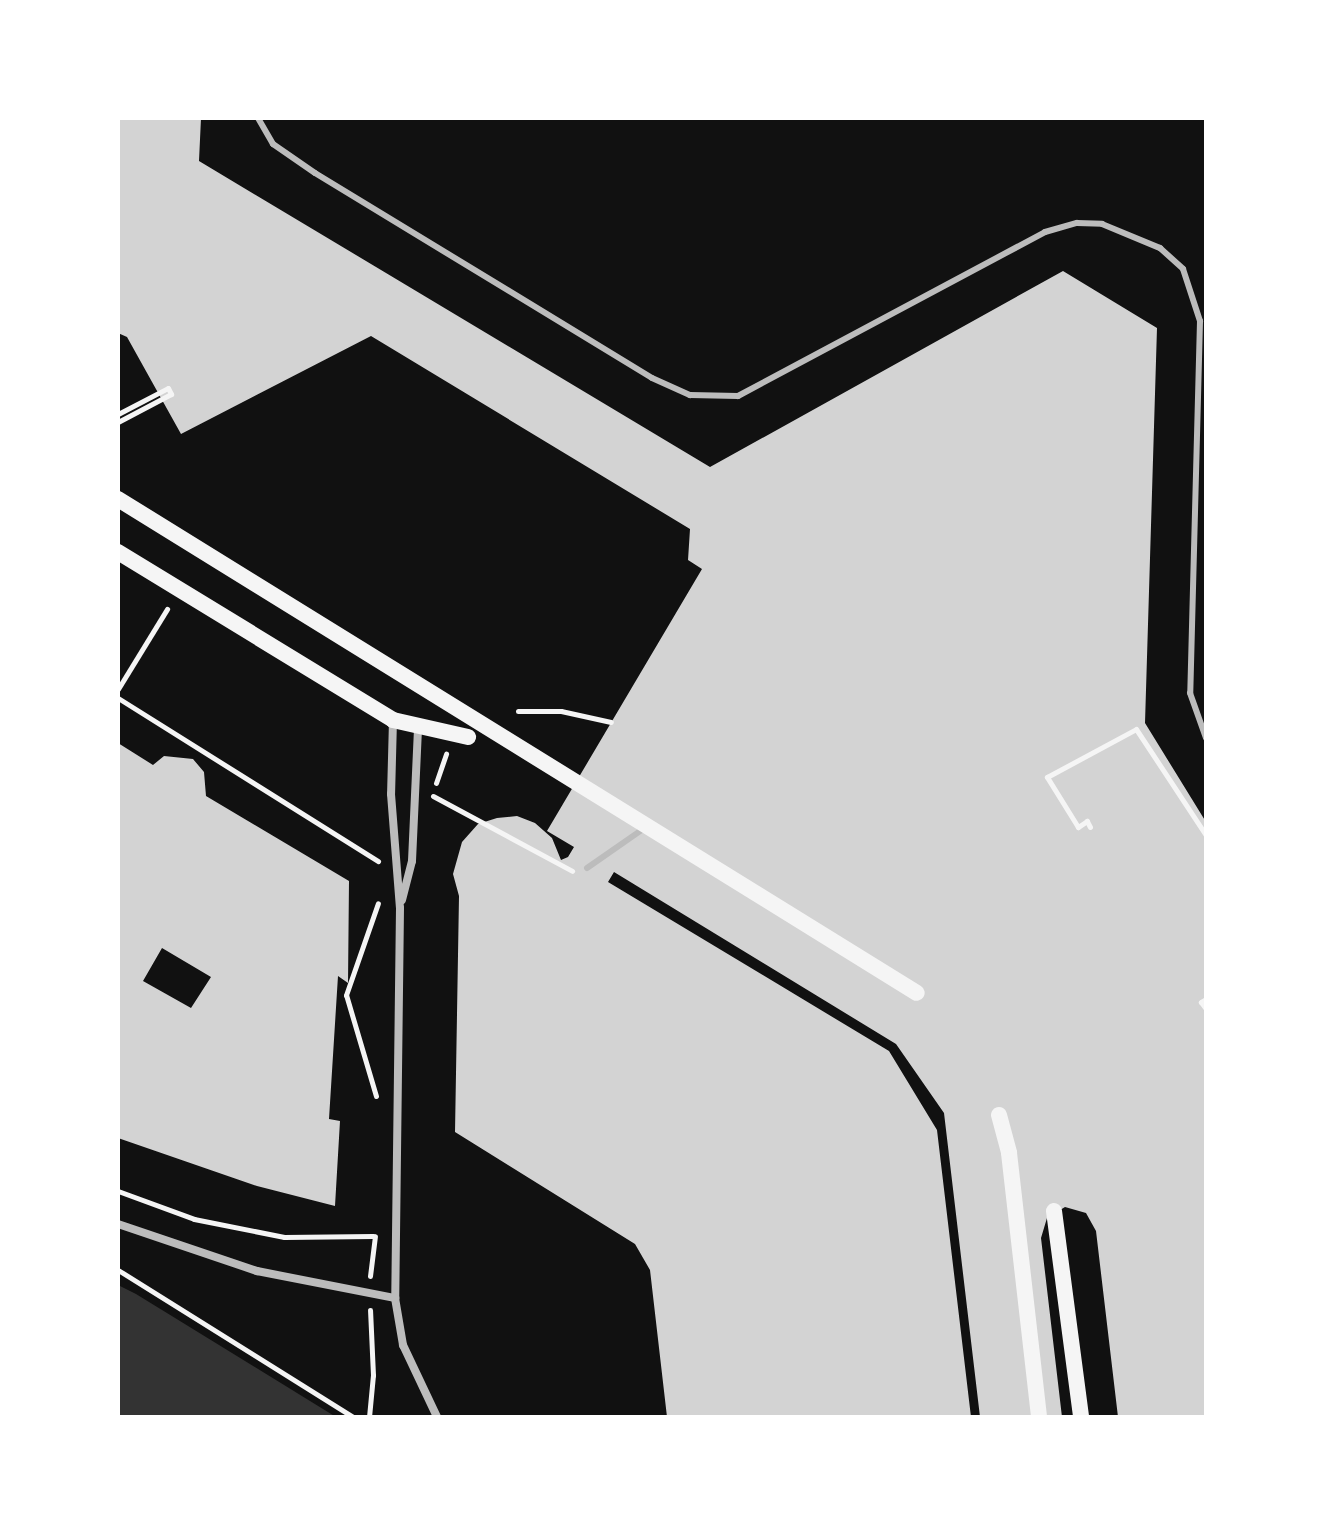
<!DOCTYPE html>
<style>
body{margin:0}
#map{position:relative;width:1324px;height:1535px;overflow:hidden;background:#111;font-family:Cabin,sans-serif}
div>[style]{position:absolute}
.water>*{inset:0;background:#333}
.building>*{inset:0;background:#d3d3d3}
.path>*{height:5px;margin:-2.5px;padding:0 2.5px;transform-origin:2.5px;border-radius:2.5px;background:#f5f5f5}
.service>*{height:6px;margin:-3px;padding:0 3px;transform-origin:3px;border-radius:3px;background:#bcbcbc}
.minor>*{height:8px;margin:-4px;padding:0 4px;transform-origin:4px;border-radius:4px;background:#bcbcbc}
.secondary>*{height:16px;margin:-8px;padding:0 8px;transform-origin:8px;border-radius:8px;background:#f5f5f5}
span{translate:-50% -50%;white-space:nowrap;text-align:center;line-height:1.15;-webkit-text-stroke:8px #fff;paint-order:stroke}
.frame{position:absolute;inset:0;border:120px solid #fff;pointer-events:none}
</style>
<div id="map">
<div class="water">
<div style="clip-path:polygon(118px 1285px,136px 1294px,336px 1417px,118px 1417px)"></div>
</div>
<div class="building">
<div style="clip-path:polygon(118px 118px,201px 118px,199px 161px,710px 467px,1063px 271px,1157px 328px,1145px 723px,1206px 822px,1206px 1417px,1118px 1417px,1096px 1231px,1086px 1213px,1065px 1207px,1047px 1218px,1041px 1238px,1062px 1417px,980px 1417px,944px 1113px,896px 1044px,614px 872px,608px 882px,889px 1051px,937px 1130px,971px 1417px,667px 1417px,650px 1270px,635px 1244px,455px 1132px,459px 896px,453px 874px,462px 842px,478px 824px,497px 818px,517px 816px,535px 823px,552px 838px,561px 860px,568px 857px,574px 847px,547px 831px,702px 569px,688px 560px,690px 529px,371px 336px,181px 434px,127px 337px,118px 333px)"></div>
<div style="clip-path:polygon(evenodd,118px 743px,153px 765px,164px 756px,193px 759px,204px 772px,206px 796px,349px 881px,348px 983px,338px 976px,329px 1119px,340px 1121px,335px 1206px,257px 1186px,118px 1138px,118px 743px,162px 948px,211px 977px,191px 1008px,143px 981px,162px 948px)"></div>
</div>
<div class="path">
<div style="left:118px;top:414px;width:56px;rotate:-27.5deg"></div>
<div style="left:168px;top:388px;width:7px;rotate:63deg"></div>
<div style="left:171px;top:394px;width:60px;rotate:152.2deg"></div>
<div style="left:118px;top:689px;width:94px;rotate:-58.5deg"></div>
<div style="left:118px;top:698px;width:307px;rotate:32.1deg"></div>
<div style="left:518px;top:711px;width:43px"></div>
<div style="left:561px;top:711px;width:51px;rotate:12.4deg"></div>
<div style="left:436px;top:783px;width:31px;rotate:-71deg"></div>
<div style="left:433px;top:796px;width:158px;rotate:28.3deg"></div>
<div style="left:1090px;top:827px;width:7px;rotate:-117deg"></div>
<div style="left:1087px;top:821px;width:11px;rotate:146deg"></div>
<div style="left:1078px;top:827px;width:59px;rotate:-121.8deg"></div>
<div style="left:1047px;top:777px;width:101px;rotate:-28.3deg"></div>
<div style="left:1136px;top:729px;width:127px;rotate:56.6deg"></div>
<div style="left:1206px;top:999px;width:6px;rotate:149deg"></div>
<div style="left:1201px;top:1002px;width:9px;rotate:54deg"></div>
<div style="left:376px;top:1096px;width:105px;rotate:-106.5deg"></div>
<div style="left:346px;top:995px;width:97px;rotate:-70.8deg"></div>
<div style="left:118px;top:1191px;width:81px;rotate:20.2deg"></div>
<div style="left:194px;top:1219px;width:92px;rotate:11.3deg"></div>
<div style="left:284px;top:1237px;width:89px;rotate:-0.6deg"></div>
<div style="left:118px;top:1270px;width:277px;rotate:32deg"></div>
<div style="left:370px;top:1276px;width:40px;rotate:-82.9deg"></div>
<div style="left:369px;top:1417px;width:42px;rotate:-84.6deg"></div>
<div style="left:373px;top:1375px;width:65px;rotate:-92.6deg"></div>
</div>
<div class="service">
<div style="left:258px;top:118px;width:30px;rotate:60deg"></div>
<div style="left:273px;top:144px;width:51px;rotate:34.6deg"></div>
<div style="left:315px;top:173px;width:394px;rotate:31.3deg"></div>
<div style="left:652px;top:378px;width:42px;rotate:24.1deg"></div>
<div style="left:690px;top:395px;width:48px;rotate:1.2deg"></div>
<div style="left:738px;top:396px;width:348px;rotate:-28.1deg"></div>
<div style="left:1045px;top:232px;width:33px;rotate:-16deg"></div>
<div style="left:1077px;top:223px;width:25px;rotate:2deg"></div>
<div style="left:1102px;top:224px;width:63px;rotate:22.5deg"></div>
<div style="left:1160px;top:248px;width:31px;rotate:42deg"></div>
<div style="left:1183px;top:269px;width:55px;rotate:71.9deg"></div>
<div style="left:1200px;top:321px;width:372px;rotate:91.5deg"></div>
<div style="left:1190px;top:693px;width:48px;rotate:70.4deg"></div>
<div style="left:587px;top:868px;width:72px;rotate:-34.8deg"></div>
</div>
<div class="minor">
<div style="left:393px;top:720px;width:74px;rotate:91.5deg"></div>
<div style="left:391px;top:794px;width:114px;rotate:85.5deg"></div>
<div style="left:400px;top:908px;width:390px;rotate:90.7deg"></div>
<div style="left:395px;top:1298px;width:48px;rotate:80.3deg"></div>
<div style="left:403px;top:1345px;width:80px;rotate:64.7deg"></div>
<div style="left:402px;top:900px;width:40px;rotate:-75.6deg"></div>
<div style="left:412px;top:861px;width:132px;rotate:-87.4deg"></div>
<div style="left:118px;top:1224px;width:147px;rotate:18.7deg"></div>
<div style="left:257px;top:1271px;width:141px;rotate:11.1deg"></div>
</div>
<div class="secondary">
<div style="left:118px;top:499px;width:939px;rotate:31.73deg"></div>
<div style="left:118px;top:552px;width:322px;rotate:31.4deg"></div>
<div style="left:393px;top:720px;width:77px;rotate:12.8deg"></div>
<div style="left:999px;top:1115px;width:39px;rotate:75deg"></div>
<div style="left:1009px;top:1153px;width:266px;rotate:83.5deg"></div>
<div style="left:1054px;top:1211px;width:208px;rotate:82.5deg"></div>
</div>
<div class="frame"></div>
</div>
